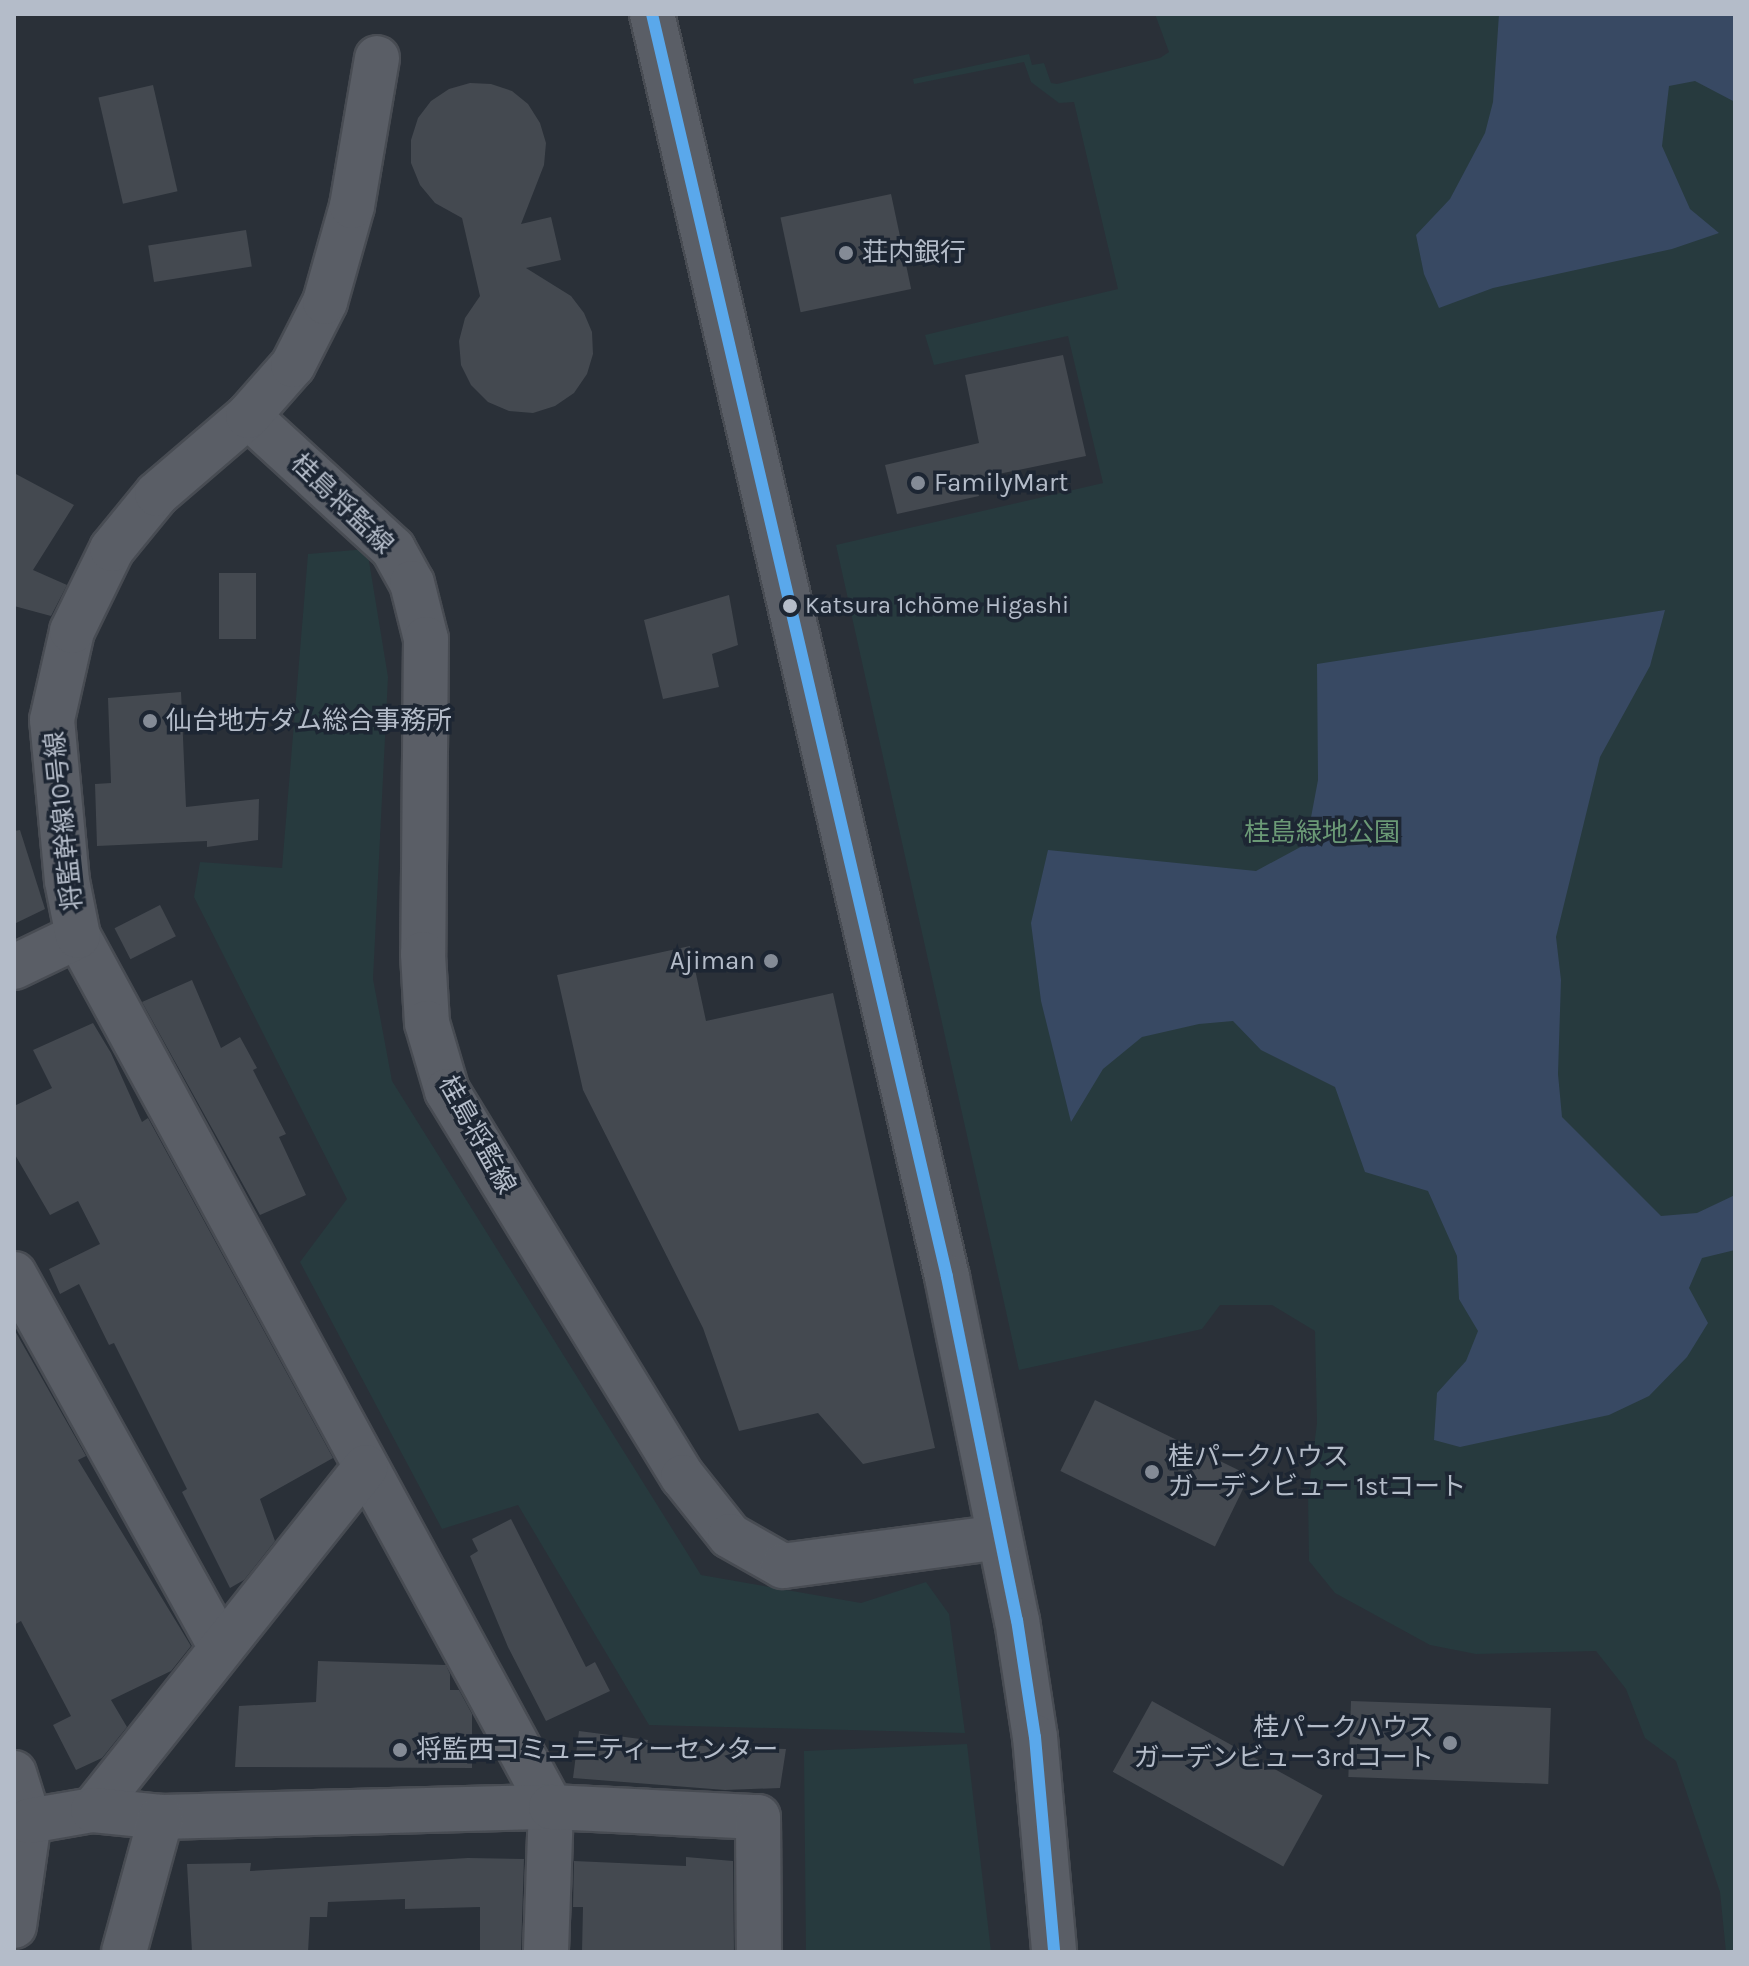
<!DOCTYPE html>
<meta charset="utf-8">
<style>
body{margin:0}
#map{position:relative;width:1749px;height:1966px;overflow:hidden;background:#2a3038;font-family:Karla,"Noto Sans JP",sans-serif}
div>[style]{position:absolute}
.green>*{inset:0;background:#273a3e}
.water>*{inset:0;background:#384963}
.building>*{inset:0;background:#444950;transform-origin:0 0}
.roads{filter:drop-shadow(2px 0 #484c53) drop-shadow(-2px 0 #484c53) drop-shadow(0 2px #484c53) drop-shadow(0 -2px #484c53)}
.minor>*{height:44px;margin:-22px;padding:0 22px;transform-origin:22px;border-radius:22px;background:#5a5e66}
.bus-1>*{height:12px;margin:-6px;padding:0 6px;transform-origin:6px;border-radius:6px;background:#5aa8eb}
.dots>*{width:22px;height:22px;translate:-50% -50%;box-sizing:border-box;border:4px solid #1d2633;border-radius:50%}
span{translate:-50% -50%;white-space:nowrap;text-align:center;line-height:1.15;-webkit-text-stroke:7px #1d2633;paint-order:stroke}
.bus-label{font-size:24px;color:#b4bcc9}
.left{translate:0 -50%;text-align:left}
.poi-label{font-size:26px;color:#b4bcc9}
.right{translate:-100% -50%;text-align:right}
.street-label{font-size:26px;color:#b4bcc9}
.park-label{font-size:26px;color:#6b9a76}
.frame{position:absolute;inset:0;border:16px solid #b4bcc9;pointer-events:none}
</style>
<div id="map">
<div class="green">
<div style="clip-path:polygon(1155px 14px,1735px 14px,1735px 1952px,1726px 1952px,1720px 1892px,1676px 1761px,1645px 1738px,1626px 1689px,1596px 1651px,1476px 1654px,1430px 1645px,1335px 1593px,1309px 1561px,1308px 1494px,1317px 1423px,1315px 1331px,1272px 1305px,1220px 1305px,1202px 1329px,1019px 1370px,836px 545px,1103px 483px,1068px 336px,934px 365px,925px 335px,1118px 289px,1074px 102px,1059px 103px,1031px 82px,1024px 62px,914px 84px,913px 79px,1029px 54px,1032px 65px,1044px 63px,1051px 83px,1057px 84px,1160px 58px,1169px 52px)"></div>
<div style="clip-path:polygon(367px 549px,388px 677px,373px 979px,392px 1081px,701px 1575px,861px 1603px,926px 1582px,949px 1614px,965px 1733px,649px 1725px,518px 1505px,442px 1529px,300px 1262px,347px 1199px,194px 897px,200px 862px,282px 868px,308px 554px)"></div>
<div style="clip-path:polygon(967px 1744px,991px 1952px,806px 1952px,804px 1751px)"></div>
</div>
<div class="water">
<div style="clip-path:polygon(1499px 14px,1735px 14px,1735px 102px,1695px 81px,1669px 86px,1662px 146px,1690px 209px,1719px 233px,1672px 249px,1493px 288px,1439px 308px,1424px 274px,1416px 235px,1450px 199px,1485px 133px,1493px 102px)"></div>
<div style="clip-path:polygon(1665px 610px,1650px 666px,1600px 757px,1556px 937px,1561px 980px,1558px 1074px,1562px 1117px,1661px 1216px,1697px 1213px,1735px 1195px,1735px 1250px,1702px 1258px,1689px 1288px,1708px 1323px,1687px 1357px,1649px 1396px,1609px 1415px,1460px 1447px,1434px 1440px,1437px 1393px,1466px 1361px,1478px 1331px,1459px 1299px,1457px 1256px,1428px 1191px,1365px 1172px,1335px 1087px,1261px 1050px,1233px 1021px,1199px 1024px,1142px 1037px,1103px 1069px,1071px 1122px,1041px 1001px,1031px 923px,1048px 850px,1256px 871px,1306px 844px,1318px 780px,1317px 664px)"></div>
</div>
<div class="building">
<div style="clip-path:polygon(470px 83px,491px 84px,512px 91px,528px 104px,540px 123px,546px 143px,544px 165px,521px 224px,551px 217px,561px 260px,526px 268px,571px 296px,584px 313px,592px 332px,593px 354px,587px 374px,574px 393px,555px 406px,533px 413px,509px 411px,488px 402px,471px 385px,461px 365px,459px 341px,465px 318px,480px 296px,462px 218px,435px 203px,420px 185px,411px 163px,411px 140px,418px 118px,431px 101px,449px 89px)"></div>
<div style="left:153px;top:85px;width:109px;height:56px;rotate:77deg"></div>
<div style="left:891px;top:194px;width:97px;height:113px;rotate:78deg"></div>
<div style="left:246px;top:230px;width:37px;height:99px;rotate:81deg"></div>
<div style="clip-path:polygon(1063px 355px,1086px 456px,974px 479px,979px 496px,897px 514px,885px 465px,979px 443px,965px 375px)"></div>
<div style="clip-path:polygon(14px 473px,74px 505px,33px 570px,67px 585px,51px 616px,14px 606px)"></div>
<div style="left:219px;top:573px;width:37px;height:66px"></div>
<div style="clip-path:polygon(729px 595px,738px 645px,712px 654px,719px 687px,663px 699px,644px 620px)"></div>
<div style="clip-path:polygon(181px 692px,186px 807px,259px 799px,258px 840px,207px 847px,207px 841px,97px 846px,95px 784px,111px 783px,108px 698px)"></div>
<div style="clip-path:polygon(20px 830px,45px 909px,14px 924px,14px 831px)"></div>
<div style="left:160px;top:905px;width:35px;height:51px;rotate:63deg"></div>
<div style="clip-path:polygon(690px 946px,706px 1021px,833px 993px,935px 1448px,863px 1464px,818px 1413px,739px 1431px,703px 1328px,583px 1090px,557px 975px)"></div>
<div style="clip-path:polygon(192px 980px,221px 1048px,240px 1037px,257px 1068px,253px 1070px,286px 1134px,279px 1137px,306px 1195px,260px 1215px,142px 1002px)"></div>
<div style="clip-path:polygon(93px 1023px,111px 1053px,142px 1122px,148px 1118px,333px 1458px,260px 1499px,275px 1541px,244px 1580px,230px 1588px,182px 1492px,187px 1489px,114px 1343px,109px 1345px,79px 1284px,60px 1294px,49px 1269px,100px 1244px,78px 1201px,50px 1215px,14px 1153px,14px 1106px,52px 1088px,33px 1050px)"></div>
<div style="clip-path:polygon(14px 1329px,86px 1456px,78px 1460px,191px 1646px,171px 1671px,111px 1700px,127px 1727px,102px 1758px,76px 1770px,53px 1725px,71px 1716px,21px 1621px,14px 1625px)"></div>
<div style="left:1095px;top:1400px;width:172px;height:79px;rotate:26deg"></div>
<div style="clip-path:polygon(511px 1519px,586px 1667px,595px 1662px,610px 1691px,546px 1721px,508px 1647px,470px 1556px,478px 1551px,472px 1539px)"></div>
<div style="clip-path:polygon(318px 1661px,446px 1665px,450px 1674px,450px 1690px,459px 1690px,472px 1714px,472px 1768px,235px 1767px,239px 1706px,316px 1702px)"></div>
<div style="left:1152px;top:1701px;width:195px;height:81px;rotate:29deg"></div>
<div style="left:1351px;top:1701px;width:200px;height:76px;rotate:2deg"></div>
<div style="clip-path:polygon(579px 1731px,648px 1740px,647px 1744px,786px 1749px,780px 1788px,725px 1790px,573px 1778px)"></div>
<div style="clip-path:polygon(686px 1857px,733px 1861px,734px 1952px,582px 1952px,583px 1907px,573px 1907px,574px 1861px,686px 1866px)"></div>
<div style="clip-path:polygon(468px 1858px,524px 1859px,521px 1952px,480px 1952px,480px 1907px,405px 1909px,405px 1899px,328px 1902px,327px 1917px,310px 1917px,308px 1952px,192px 1952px,187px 1864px,251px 1863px,250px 1871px)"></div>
</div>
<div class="roads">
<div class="minor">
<div style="left:652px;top:14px;width:1297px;rotate:76.85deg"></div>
<div style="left:947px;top:1277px;width:350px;rotate:78.5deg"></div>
<div style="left:1017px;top:1620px;width:118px;rotate:81.3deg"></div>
<div style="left:1035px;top:1737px;width:216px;rotate:84.9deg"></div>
<div style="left:248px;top:416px;width:197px;rotate:42.5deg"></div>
<div style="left:393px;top:549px;width:39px;rotate:61deg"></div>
<div style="left:412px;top:583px;width:58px;rotate:76deg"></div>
<div style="left:426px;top:639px;width:315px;rotate:90.5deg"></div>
<div style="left:423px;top:954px;width:69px;rotate:86.7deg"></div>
<div style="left:427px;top:1023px;width:71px;rotate:73.6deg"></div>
<div style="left:447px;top:1091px;width:452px;rotate:58.6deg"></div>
<div style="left:683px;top:1477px;width:75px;rotate:51.5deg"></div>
<div style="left:730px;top:1536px;width:61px;rotate:29.5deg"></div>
<div style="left:783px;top:1566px;width:218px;rotate:-7.6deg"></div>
<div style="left:78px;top:936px;width:991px;rotate:61.5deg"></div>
<div style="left:551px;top:1807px;width:145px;rotate:92deg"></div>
<div style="left:14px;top:967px;width:71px;rotate:-25.8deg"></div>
<div style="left:78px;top:936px;width:56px;rotate:-101.3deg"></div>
<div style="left:67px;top:881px;width:162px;rotate:-95.3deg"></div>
<div style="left:52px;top:720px;width:91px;rotate:-77.3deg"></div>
<div style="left:72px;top:631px;width:91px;rotate:-64deg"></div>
<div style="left:112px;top:549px;width:71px;rotate:-50.7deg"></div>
<div style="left:157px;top:494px;width:120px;rotate:-40.6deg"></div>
<div style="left:248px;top:416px;width:68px;rotate:-48.6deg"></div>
<div style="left:293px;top:365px;width:71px;rotate:-63.1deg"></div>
<div style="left:325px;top:302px;width:100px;rotate:-74.3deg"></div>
<div style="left:352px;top:206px;width:150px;rotate:-80.4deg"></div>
<div style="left:14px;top:1274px;width:425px;rotate:61deg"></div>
<div style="left:14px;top:1773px;width:50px;rotate:72.6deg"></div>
<div style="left:29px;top:1821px;width:106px;rotate:98.1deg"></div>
<div style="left:93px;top:1810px;width:438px;rotate:-51.5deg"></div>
<div style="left:29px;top:1821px;width:65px;rotate:-9.8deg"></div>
<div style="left:93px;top:1810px;width:68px;rotate:5.9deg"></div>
<div style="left:161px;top:1817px;width:390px;rotate:-1.5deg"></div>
<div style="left:551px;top:1807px;width:207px;rotate:2.8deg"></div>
<div style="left:758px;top:1817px;width:135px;rotate:89.6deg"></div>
<div style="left:124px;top:1952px;width:140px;rotate:-74.7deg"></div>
</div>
</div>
<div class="bus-1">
<div style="left:652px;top:14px;width:1297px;rotate:76.85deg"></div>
<div style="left:947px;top:1277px;width:350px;rotate:78.5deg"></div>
<div style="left:1017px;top:1620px;width:118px;rotate:81.3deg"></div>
<div style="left:1035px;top:1737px;width:216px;rotate:84.9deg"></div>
</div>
<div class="dots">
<div style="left:846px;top:253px;background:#848b96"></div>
<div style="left:918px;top:483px;background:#848b96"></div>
<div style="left:790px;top:606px;background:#b4bcc9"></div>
<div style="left:150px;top:721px;background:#848b96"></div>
<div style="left:771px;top:961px;background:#848b96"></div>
<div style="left:1152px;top:1472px;background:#848b96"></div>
<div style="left:1450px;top:1743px;background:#848b96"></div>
<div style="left:400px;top:1750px;background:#848b96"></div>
</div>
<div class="bus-label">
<span class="left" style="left:805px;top:606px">Katsura 1chōme Higashi</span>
</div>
<div class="poi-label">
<span class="left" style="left:862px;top:253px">荘内銀行</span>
<span class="left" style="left:934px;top:483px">FamilyMart</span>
<span class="left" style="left:166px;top:721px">仙台地方ダム総合事務所</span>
<span class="right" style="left:755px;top:961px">Ajiman</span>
<span class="left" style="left:1168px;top:1472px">桂パークハウス<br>ガーデンビュー 1stコート</span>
<span class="right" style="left:1434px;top:1743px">桂パークハウス<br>ガーデンビュー3rdコート</span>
<span class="left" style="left:416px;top:1750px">将監西コミュニティーセンター</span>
</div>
<div class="street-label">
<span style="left:342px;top:504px;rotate:44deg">桂島将監線</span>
<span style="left:64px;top:821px;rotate:-96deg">将監幹線10号線</span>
<span style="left:477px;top:1135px;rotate:61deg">桂島将監線</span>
</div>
<div class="park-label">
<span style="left:1322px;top:833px">桂島緑地公園</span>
</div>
<div class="frame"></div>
</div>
